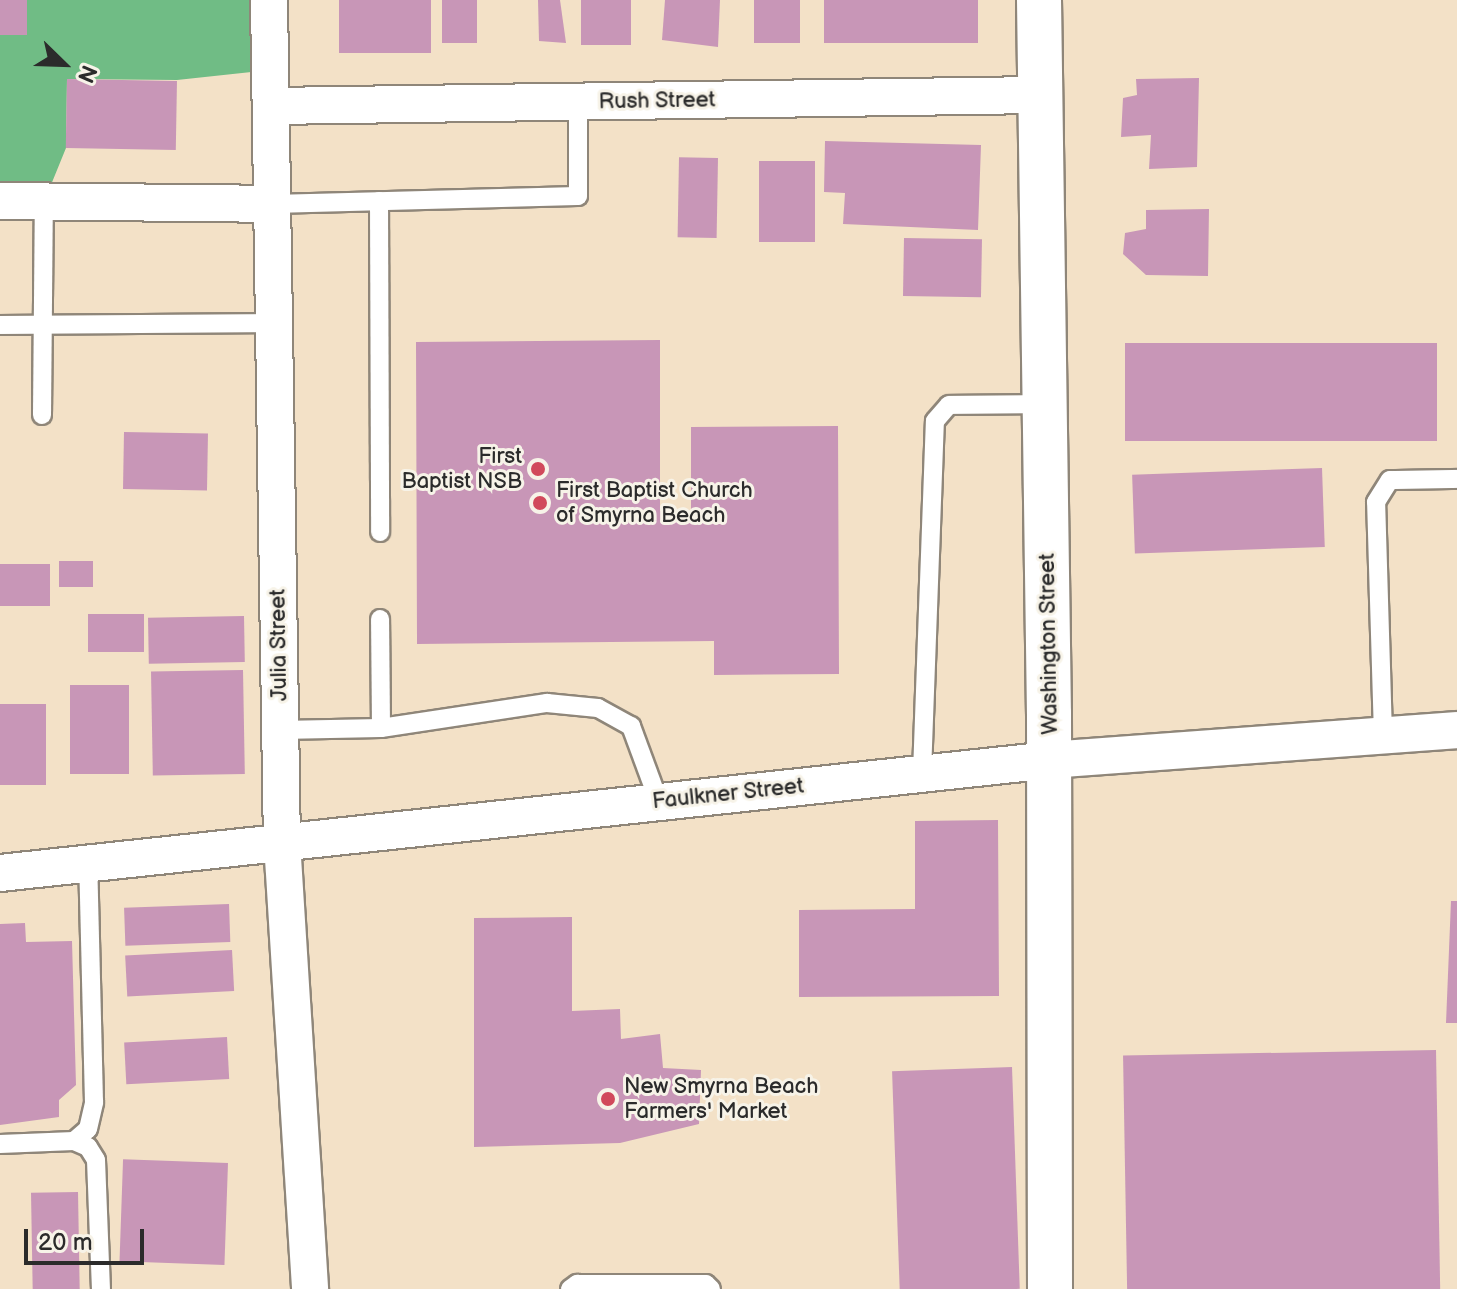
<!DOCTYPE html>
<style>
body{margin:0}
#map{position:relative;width:1457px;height:1289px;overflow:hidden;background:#f3e1c7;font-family:"Balsamiq Sans",sans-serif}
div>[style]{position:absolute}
.forest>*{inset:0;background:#70bc85}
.building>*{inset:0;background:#c896b7;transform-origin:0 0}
.roads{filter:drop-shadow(2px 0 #8f8679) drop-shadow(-2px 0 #8f8679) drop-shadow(0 2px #8f8679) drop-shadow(0 -2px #8f8679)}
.service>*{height:18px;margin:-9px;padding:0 9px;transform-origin:9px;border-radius:9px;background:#fff}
.minor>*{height:36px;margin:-18px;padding:0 18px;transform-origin:18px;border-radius:18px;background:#fff}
.tertiary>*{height:44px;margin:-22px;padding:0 22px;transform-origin:22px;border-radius:22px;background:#fff}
.dots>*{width:22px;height:22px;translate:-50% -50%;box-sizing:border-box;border:4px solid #f7f3e8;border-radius:50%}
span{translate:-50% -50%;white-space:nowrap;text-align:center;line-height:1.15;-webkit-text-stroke:6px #f7f3e8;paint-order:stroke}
.street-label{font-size:22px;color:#2b2b2b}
.poi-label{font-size:22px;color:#2b2b2b}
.right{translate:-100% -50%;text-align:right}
.left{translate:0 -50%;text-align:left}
.north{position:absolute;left:24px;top:24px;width:80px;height:80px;-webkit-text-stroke:6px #f7f3e8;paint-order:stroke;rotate:113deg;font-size:22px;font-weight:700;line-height:32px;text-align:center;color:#2b2b2b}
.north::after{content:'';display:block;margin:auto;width:28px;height:36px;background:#2b2b2b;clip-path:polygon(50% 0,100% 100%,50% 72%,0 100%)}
.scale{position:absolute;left:24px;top:1229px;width:120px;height:36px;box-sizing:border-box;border:4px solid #2b2b2b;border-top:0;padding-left:10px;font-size:24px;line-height:28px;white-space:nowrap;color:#2b2b2b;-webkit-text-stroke:6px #f7f3e8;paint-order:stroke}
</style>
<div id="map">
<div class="forest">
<div style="clip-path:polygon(27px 0,269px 0,270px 70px,177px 80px,67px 79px,66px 148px,44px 202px,0 201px,0 35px)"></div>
</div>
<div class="building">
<div style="left:0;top:0;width:27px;height:35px"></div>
<div style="left:339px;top:0;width:92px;height:53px"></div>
<div style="left:442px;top:0;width:35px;height:43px"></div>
<div style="clip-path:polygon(538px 0,560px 0,566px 43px,539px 41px)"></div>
<div style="left:581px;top:0;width:50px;height:45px"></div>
<div style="clip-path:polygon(665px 0,720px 0,718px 47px,662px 40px)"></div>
<div style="left:754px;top:0;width:46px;height:43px"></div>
<div style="left:824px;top:0;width:154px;height:43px"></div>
<div style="clip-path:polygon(1199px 78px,1197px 167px,1149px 169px,1151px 135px,1121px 137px,1123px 98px,1137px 95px,1136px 79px)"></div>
<div style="left:67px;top:79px;width:110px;height:69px;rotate:1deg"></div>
<div style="clip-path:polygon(825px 141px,981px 145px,978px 230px,843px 224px,845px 193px,824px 192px)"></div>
<div style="left:718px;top:158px;width:80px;height:39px;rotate:91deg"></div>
<div style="left:759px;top:161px;width:56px;height:81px"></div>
<div style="clip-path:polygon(1209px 209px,1208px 276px,1146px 275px,1123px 254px,1125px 233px,1146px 229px,1146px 210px)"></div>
<div style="left:904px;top:238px;width:78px;height:58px;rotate:1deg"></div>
<div style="clip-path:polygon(660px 340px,660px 511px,691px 511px,691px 427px,838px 426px,839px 674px,714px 675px,714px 641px,417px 644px,416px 342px)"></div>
<div style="left:1437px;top:343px;width:98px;height:312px;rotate:90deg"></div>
<div style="left:124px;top:432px;width:84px;height:57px;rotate:1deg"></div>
<div style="left:1322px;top:468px;width:79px;height:190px;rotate:88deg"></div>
<div style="left:59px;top:561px;width:34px;height:26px"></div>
<div style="left:0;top:564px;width:50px;height:42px"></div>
<div style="left:88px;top:614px;width:56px;height:38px"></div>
<div style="left:244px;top:616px;width:46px;height:96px;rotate:89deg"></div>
<div style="left:243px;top:670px;width:104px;height:92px;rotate:89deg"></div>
<div style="left:70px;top:685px;width:59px;height:89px"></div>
<div style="left:0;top:704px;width:46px;height:81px"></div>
<div style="clip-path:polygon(998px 820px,999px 996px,799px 997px,799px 910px,915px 909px,915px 821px)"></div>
<div style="clip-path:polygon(1451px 901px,1457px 901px,1457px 1023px,1446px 1023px)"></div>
<div style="left:229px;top:904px;width:38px;height:105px;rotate:88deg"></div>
<div style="clip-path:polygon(572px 917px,572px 1011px,620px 1009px,621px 1039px,660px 1034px,663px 1068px,701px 1070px,699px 1124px,620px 1143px,474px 1147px,474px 918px)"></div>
<div style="clip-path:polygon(25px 923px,26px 942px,72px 941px,76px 1085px,59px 1100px,59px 1117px,0 1125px,0 924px)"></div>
<div style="left:232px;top:950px;width:41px;height:107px;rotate:87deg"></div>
<div style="left:227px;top:1037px;width:42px;height:103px;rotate:87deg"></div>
<div style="left:1436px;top:1050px;width:239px;height:313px;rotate:89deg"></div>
<div style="left:1012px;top:1067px;width:222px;height:120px;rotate:88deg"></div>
<div style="left:228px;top:1163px;width:102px;height:105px;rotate:92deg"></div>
<div style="left:78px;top:1192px;width:97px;height:47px;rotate:89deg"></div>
</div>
<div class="roads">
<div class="service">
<div style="left:379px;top:201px;width:331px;rotate:89.8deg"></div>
<div style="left:272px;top:204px;width:306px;rotate:-1.5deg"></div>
<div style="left:578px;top:196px;width:94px;rotate:-90deg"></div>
<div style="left:0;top:325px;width:274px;rotate:-0.4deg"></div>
<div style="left:42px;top:415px;width:213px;rotate:-89.5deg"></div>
<div style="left:381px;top:728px;width:168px;rotate:-8.6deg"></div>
<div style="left:547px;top:703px;width:51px;rotate:5.6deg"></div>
<div style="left:598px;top:708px;width:38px;rotate:29deg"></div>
<div style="left:631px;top:726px;width:81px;rotate:69.8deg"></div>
<div style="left:280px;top:730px;width:101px;rotate:-1.1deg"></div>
<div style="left:381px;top:728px;width:109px;rotate:-90.5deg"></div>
<div style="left:1383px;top:735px;width:233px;rotate:-91.7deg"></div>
<div style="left:1376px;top:502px;width:26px;rotate:-58deg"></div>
<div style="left:1390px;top:480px;width:67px;rotate:-0.9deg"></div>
<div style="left:922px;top:773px;width:352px;rotate:-87.9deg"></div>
<div style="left:935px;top:421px;width:21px;rotate:-49deg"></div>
<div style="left:949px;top:405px;width:95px;rotate:-0.6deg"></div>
<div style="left:74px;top:1141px;width:15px;rotate:23deg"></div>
<div style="left:88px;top:1147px;width:15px;rotate:58deg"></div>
<div style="left:96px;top:1160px;width:129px;rotate:87.8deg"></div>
<div style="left:0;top:1144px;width:74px;rotate:-2.3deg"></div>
<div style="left:74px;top:1141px;width:18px;rotate:-41deg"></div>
<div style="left:88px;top:1129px;width:28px;rotate:-77deg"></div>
<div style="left:94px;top:1102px;width:239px;rotate:-91.4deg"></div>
<div style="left:570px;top:1289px;width:9px;rotate:-36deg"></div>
<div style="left:577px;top:1284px;width:129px"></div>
<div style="left:706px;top:1284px;width:7px;rotate:45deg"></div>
</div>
<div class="minor">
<div style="left:269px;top:0;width:842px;rotate:89.12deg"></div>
<div style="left:282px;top:842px;width:448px;rotate:86.4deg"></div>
<div style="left:271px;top:106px;width:772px;rotate:-0.82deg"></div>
<div style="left:0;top:201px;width:272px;rotate:0.6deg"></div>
<div style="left:0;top:873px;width:1056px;rotate:-6.14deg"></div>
<div style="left:1050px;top:760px;width:408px;rotate:-4.2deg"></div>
</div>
<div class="tertiary">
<div style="left:1039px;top:0;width:714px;rotate:89.2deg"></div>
<div style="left:1049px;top:714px;width:575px;rotate:89.9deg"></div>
</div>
</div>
<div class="dots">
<div style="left:538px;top:469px;background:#d1495b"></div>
<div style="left:540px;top:503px;background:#d1495b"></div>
<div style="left:608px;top:1099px;background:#d1495b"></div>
</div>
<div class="street-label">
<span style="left:657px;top:101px;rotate:-1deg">Rush Street</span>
<span style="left:1049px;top:644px;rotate:-91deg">Washington Street</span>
<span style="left:279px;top:645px;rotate:-91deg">Julia Street</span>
<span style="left:728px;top:794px;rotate:-6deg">Faulkner Street</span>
</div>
<div class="poi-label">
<span class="right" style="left:522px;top:469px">First<br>Baptist NSB</span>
<span class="left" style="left:556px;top:503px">First Baptist Church<br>of Smyrna Beach</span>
<span class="left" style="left:624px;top:1099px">New Smyrna Beach<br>Farmers' Market</span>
</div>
<div class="north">N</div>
<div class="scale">20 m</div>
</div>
